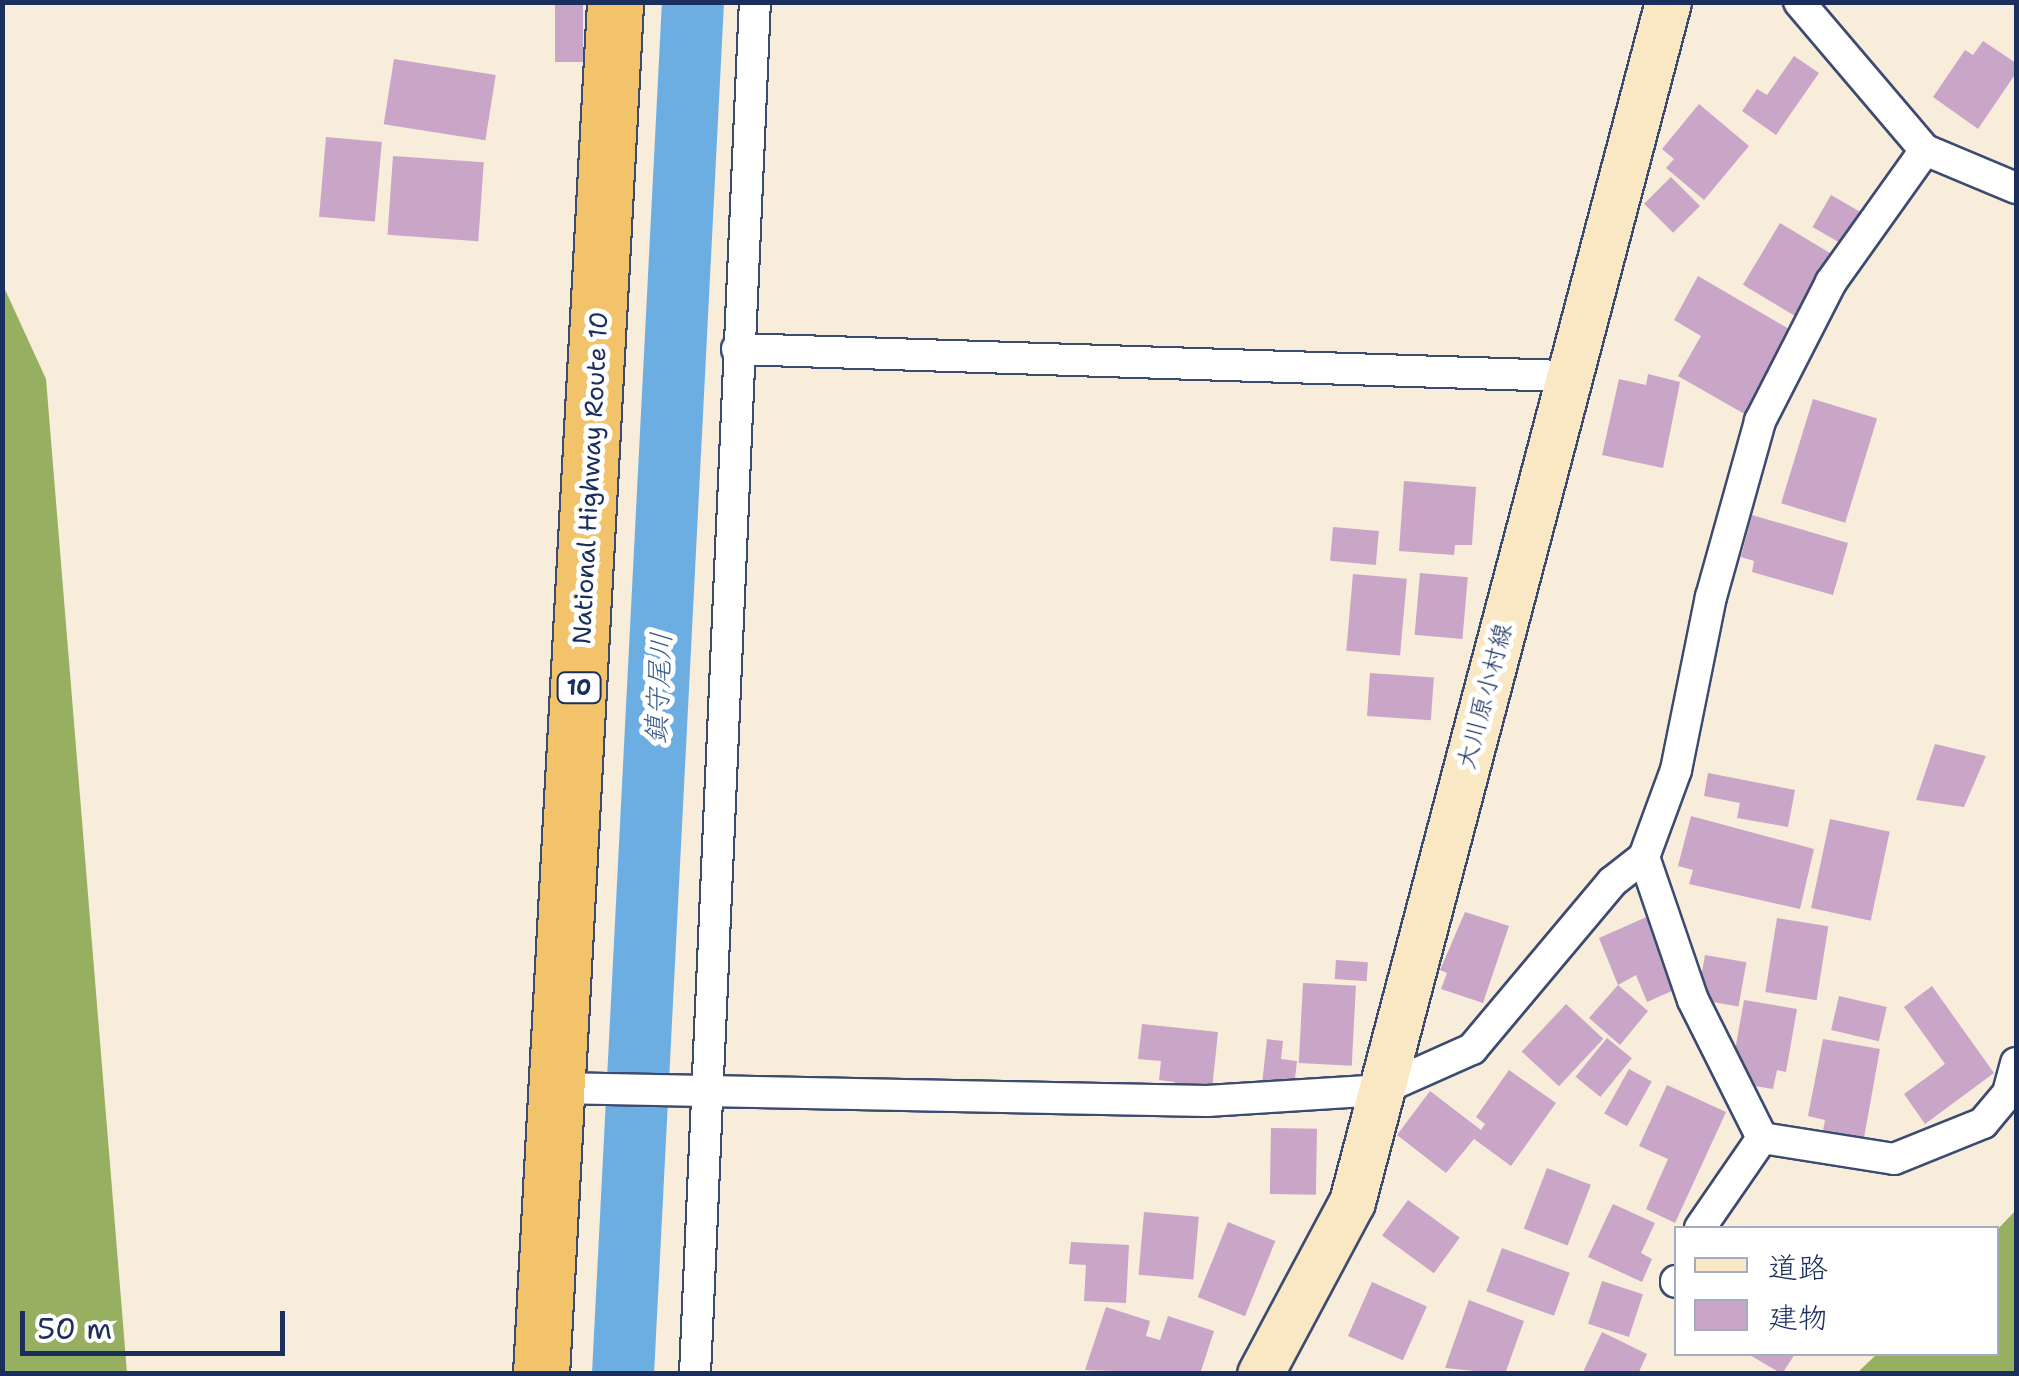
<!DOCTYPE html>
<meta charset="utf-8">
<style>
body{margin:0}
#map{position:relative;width:2019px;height:1376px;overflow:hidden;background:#f8ecdb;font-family:"Shantell Sans","Klee One",sans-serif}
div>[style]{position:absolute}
.forest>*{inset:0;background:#97af60}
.river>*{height:62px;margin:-31px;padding:0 31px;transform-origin:31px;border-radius:31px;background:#6caee1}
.building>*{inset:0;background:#c9a6c7;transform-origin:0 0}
.roads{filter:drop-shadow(2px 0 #3c4b71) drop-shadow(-2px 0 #3c4b71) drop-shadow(0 2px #3c4b71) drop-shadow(0 -2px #3c4b71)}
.street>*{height:30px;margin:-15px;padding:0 15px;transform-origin:15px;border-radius:15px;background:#fff}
.secondary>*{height:45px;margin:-22.5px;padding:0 22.5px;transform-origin:22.5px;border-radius:22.5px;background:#fae7c3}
.highway>*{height:55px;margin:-27.5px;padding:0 27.5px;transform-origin:27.5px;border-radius:27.5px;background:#f2c36a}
span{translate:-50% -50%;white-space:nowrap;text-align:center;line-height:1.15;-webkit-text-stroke:10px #fff;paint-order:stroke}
.shield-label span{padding:2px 8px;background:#fff;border:2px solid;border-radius:8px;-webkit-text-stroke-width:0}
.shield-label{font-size:22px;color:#1b2f5e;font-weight:700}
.street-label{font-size:25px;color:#1b2f5e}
.water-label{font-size:28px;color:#375b8c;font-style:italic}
.frame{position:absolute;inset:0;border:5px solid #1b2f5e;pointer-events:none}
.legend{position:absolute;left:1674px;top:1226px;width:325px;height:130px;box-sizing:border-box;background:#fff;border:2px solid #a4acbf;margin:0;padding:12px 18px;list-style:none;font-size:30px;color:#1b2f5e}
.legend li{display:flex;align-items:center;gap:20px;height:50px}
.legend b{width:50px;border:2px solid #a4acbf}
.scale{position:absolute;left:20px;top:1311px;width:265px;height:45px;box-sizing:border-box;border:5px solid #1b2f5e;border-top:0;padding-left:12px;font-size:30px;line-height:35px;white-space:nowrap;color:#1b2f5e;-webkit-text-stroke:8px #fff;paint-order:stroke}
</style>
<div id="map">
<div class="forest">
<div style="clip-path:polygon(2px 283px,46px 379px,127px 1373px,3px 1373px)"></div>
<div style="clip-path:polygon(2016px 1210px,2016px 1373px,1857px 1373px,1877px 1354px,1996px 1354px,1997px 1230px)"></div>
</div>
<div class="river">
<div style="left:623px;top:1374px;width:1374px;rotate:-87.08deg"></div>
</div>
<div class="building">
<div style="left:555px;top:2px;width:28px;height:60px"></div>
<div style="clip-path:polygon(1983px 41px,2016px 63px,2016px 73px,1978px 129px,1933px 97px,1965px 50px,1973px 55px)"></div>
<div style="clip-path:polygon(1794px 56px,1819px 73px,1776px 135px,1742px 111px,1757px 89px,1767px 95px)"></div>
<div style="left:394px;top:59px;width:103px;height:66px;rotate:9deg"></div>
<div style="clip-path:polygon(1699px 104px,1749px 146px,1704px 200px,1666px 168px,1674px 159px,1662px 149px)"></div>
<div style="left:326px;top:137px;width:56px;height:80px;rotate:5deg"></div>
<div style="left:393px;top:156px;width:91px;height:79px;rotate:4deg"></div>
<div style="left:1671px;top:177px;width:41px;height:38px;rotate:45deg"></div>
<div style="left:1831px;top:195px;width:39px;height:37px;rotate:30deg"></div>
<div style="left:1780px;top:223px;width:66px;height:72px;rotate:31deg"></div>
<div style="clip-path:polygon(1698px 276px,1796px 333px,1748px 416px,1678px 376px,1701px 336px,1674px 320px)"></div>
<div style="clip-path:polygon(1648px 374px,1680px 382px,1663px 468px,1602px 455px,1619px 379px,1646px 385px)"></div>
<div style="left:1813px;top:399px;width:67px;height:109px;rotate:17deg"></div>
<div style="clip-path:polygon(1404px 481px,1476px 487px,1472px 545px,1455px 545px,1454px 555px,1399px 551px)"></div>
<div style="clip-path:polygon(1752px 515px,1848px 543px,1833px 595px,1752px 572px,1754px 561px,1741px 557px)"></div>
<div style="left:1333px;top:527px;width:46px;height:34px;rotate:5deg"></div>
<div style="left:1420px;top:573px;width:48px;height:62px;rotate:5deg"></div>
<div style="left:1353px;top:574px;width:54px;height:77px;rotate:5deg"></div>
<div style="left:1370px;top:673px;width:64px;height:43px;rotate:4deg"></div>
<div style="clip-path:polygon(1935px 744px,1986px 756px,1964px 807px,1916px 800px)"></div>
<div style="clip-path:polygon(1708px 773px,1795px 790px,1788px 827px,1737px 818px,1740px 803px,1704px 796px)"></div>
<div style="clip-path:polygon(1691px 816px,1814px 849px,1800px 909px,1689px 884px,1693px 870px,1678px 866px)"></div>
<div style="left:1830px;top:819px;width:61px;height:91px;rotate:12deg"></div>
<div style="clip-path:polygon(1465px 912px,1509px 926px,1483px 1003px,1441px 989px,1447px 973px,1440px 970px)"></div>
<div style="clip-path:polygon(1651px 915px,1681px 987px,1647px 1002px,1636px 975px,1618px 985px,1648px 1011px,1620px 1045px,1589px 1018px,1618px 985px,1599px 938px)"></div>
<div style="left:1777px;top:918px;width:52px;height:75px;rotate:9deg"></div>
<div style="left:1705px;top:955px;width:42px;height:45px;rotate:10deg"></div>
<div style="left:1336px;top:960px;width:32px;height:19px;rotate:4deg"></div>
<div style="left:1303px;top:983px;width:53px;height:80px;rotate:3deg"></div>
<div style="clip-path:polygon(1932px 986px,1994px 1073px,1925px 1124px,1904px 1094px,1945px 1064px,1904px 1007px)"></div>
<div style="left:1839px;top:996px;width:49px;height:35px;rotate:13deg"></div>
<div style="clip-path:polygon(1744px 1000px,1797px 1009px,1786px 1072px,1777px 1070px,1773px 1089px,1742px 1084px,1745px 1064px,1733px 1062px)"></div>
<div style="left:1566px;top:1004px;width:51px;height:65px;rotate:43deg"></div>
<div style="clip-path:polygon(1142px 1024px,1218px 1032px,1211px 1099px,1174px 1096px,1175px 1082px,1159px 1080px,1161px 1061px,1138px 1059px)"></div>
<div style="left:1607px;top:1038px;width:32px;height:50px;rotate:39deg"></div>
<div style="clip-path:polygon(1267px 1039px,1283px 1041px,1281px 1059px,1297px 1061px,1293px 1097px,1261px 1093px)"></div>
<div style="clip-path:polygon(1823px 1039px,1880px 1049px,1862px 1149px,1821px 1142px,1825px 1120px,1808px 1116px)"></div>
<div style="left:1629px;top:1069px;width:26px;height:51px;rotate:29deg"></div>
<div style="clip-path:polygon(1509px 1070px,1556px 1103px,1511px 1166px,1474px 1139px,1446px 1173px,1397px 1135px,1430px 1091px,1481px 1130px,1485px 1124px,1476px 1117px)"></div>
<div style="clip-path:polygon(1667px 1085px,1726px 1112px,1675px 1223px,1646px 1209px,1668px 1159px,1639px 1146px)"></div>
<div style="left:1271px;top:1128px;width:46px;height:66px;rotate:1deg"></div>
<div style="left:1547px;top:1168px;width:47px;height:65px;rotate:21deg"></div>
<div style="left:1408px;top:1200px;width:64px;height:44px;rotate:36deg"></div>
<div style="clip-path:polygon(1613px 1204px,1655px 1223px,1641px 1253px,1652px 1259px,1642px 1282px,1588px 1257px)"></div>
<div style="left:1144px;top:1212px;width:55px;height:63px;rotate:5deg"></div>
<div style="left:1228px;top:1222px;width:51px;height:81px;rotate:22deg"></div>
<div style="clip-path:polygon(1071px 1242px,1129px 1245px,1126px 1303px,1084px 1301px,1086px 1265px,1069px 1264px)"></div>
<div style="left:1502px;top:1248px;width:72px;height:46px;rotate:20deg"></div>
<div style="left:1602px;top:1281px;width:43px;height:45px;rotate:18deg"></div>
<div style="left:1372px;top:1282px;width:60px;height:59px;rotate:24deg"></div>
<div style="clip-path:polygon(1469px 1300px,1524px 1321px,1505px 1374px,1445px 1368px)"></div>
<div style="clip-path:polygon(1106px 1307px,1150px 1321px,1146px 1336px,1160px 1340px,1168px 1316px,1214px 1331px,1200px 1374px,1085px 1370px)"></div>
<div style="clip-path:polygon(1602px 1332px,1647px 1354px,1638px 1374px,1582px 1374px)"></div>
<div style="clip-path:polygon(1748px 1354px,1795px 1354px,1782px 1374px)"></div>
</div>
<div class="roads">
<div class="street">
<div style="left:1799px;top:2px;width:194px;rotate:49.6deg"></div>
<div style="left:1925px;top:150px;width:99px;rotate:22.7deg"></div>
<div style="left:737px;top:349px;width:828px;rotate:1.87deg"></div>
<div style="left:1644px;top:857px;width:151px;rotate:71.1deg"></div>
<div style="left:1693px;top:1000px;width:154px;rotate:63.4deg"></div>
<div style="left:557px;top:1088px;width:650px;rotate:1.15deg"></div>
<div style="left:1207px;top:1101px;width:173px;rotate:-3.6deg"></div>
<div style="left:1380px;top:1090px;width:101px;rotate:-24deg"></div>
<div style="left:1472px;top:1049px;width:218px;rotate:-50deg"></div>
<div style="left:1612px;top:882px;width:41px;rotate:-38deg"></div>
<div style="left:1644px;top:857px;width:93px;rotate:-69.8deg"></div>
<div style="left:1676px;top:770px;width:177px;rotate:-78.6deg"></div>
<div style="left:1711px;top:597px;width:183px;rotate:-74.4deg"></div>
<div style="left:1760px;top:421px;width:156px;rotate:-62.9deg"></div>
<div style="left:1831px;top:282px;width:162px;rotate:-54.5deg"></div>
<div style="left:1700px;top:1228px;width:109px;rotate:-55.4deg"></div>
<div style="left:1762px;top:1138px;width:134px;rotate:9deg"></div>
<div style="left:1894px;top:1159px;width:96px;rotate:-22deg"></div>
<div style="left:1983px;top:1123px;width:39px;rotate:-50deg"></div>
<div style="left:2008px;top:1093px;width:31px;rotate:-75deg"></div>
<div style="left:1676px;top:1281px;width:1px;rotate:90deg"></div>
<div style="left:695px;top:1374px;width:1373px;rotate:-87.5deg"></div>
</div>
<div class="secondary">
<div style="left:1260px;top:1374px;width:195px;rotate:-61.9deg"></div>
<div style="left:1352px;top:1202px;width:1241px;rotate:-75.25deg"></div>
</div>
<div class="highway">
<div style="left:541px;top:1374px;width:1374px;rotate:-86.91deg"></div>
</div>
</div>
<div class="shield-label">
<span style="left:579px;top:688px">10</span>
</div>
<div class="street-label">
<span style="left:590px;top:478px;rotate:-87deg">National Highway Route 10</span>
<span style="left:1484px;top:696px;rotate:-75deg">大川原小村線</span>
</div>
<div class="water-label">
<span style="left:658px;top:688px;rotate:-87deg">鎮守尾川</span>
</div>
<div class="frame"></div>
<ul class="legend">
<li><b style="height:12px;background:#fae7c3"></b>道路</li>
<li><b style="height:28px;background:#c9a6c7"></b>建物</li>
</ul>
<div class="scale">50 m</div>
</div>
